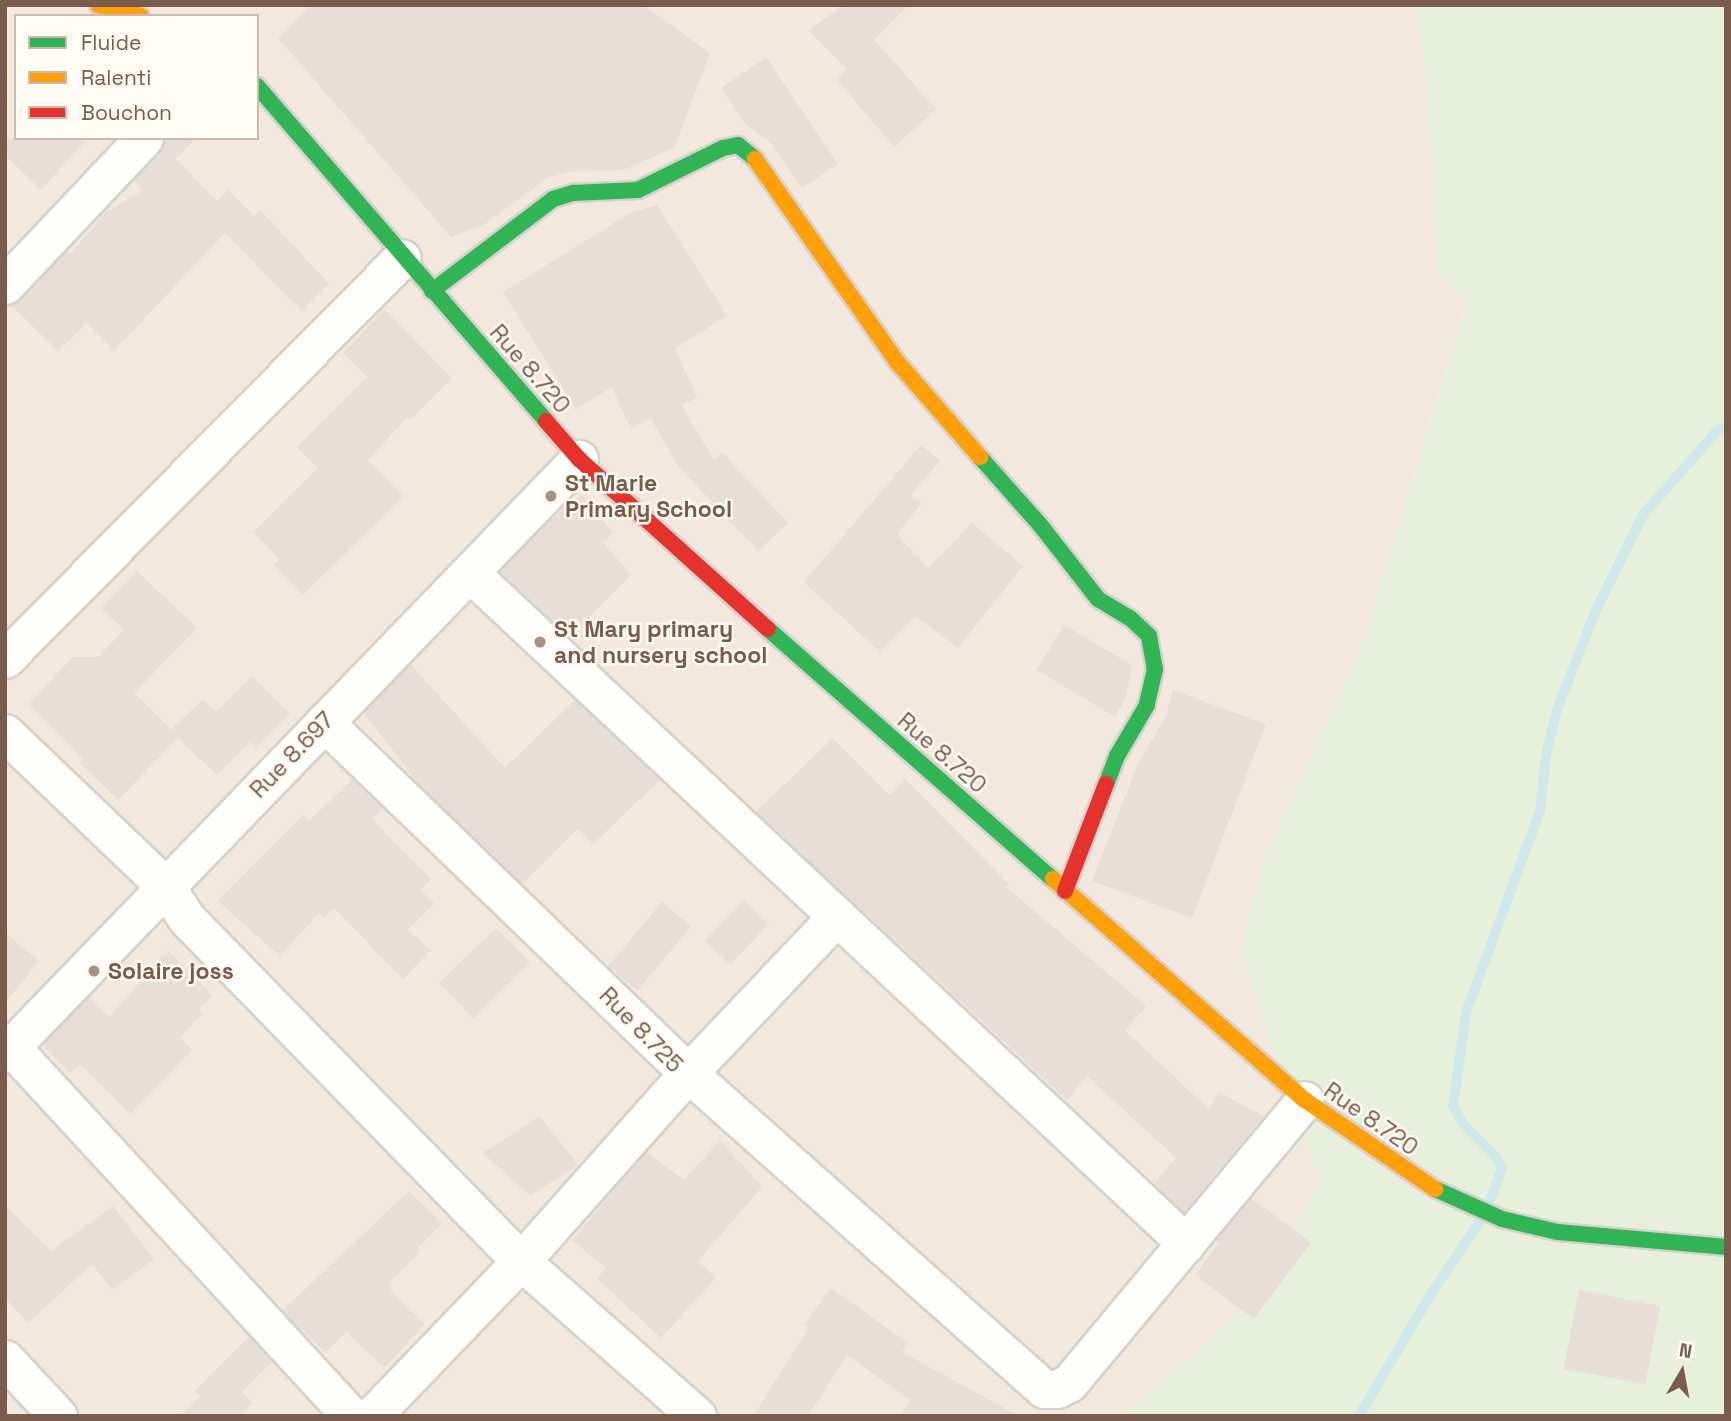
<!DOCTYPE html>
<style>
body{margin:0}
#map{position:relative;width:1731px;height:1421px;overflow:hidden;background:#f9f5f0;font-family:"Space Grotesk",sans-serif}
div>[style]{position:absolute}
.residential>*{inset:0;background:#f2e8de}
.green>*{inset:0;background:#e7f0db}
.stream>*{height:10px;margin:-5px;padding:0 5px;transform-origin:5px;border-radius:5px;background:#d0e8ea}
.building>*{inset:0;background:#e6ded7;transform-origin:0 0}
.roads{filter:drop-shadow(2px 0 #d7d1cb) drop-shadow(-2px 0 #d7d1cb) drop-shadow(0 2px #d7d1cb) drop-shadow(0 -2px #d7d1cb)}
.street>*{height:37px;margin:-18.5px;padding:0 18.5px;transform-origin:18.5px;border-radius:18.5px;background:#fefefd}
.fast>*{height:16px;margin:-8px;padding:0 8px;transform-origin:8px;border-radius:8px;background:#30b455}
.slow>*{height:16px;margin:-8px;padding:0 8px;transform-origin:8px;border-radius:8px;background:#ff9f0a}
.jam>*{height:16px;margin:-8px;padding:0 8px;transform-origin:8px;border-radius:8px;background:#e5322d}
.dots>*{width:19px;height:19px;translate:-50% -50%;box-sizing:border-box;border:4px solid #fffaf3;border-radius:50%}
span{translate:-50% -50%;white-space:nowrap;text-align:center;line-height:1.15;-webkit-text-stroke:5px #fffaf3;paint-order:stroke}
.street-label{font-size:23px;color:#7a5c4d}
.poi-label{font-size:23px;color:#7a5c4d;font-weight:700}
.left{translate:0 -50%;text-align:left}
.frame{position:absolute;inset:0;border:7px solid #7a5c4d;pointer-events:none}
.legend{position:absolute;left:14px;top:14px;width:245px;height:126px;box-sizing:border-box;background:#fffaf3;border:2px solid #cabbb1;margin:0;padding:9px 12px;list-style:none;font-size:21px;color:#7a5c4d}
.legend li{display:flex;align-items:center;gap:14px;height:35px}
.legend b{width:35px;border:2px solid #cabbb1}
.north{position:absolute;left:1647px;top:1337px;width:70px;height:70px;-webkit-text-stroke:5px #fffaf3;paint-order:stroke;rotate:10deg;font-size:19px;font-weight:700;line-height:28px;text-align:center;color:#7a5c4d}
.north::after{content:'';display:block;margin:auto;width:24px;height:32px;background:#7a5c4d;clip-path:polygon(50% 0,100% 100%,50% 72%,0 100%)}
</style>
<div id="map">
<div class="residential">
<div style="clip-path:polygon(evenodd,5px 5px,1414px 5px,1467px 301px,1360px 652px,1266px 853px,1240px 951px,1320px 1182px,1253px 1301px,1123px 1416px,5px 1416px,5px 5px,16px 16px,257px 16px,257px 138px,16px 138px,16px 16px)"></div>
</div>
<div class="green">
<div style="clip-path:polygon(1414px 5px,1726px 5px,1726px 1416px,1123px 1416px,1253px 1301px,1320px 1182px,1240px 951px,1266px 853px,1360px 652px,1467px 302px,1437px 273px,1426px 74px)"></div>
</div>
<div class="stream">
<div style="left:1488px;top:1207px;width:41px;rotate:-70.3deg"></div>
<div style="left:1502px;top:1168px;width:14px;rotate:-120deg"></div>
<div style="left:1495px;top:1156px;width:45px;rotate:-135deg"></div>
<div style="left:1463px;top:1124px;width:21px;rotate:-119deg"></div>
<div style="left:1453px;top:1106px;width:94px;rotate:-82deg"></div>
<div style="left:1466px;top:1013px;width:215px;rotate:-69.9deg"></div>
<div style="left:1540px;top:811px;width:55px;rotate:-83.8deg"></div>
<div style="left:1546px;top:756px;width:47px;rotate:-76.6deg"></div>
<div style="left:1557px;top:710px;width:107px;rotate:-68.7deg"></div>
<div style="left:1596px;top:610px;width:106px;rotate:-63.7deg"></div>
<div style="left:1643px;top:515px;width:111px;rotate:-48.7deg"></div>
<div style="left:1716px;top:432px;width:11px;rotate:-27deg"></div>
<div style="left:1359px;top:1416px;width:138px;rotate:-59.5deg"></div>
<div style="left:1429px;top:1297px;width:93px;rotate:-56deg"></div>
</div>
<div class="building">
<div style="clip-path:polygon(312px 5px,643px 5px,710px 53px,674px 148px,626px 169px,572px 171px,547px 178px,485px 224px,451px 237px,278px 38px)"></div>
<div style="clip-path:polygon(845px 5px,908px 5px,874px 40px,936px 109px,894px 147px,837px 80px,847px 69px,808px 30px)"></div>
<div style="clip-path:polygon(766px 57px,838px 164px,802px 188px,770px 142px,746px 125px,721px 88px)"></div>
<div style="clip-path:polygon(5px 138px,88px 138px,41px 190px,5px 155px)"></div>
<div style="clip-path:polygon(164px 138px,196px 138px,176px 159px,217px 201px,228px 190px,254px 216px,260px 210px,329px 284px,302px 311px,225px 233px,114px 351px,86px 323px,58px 351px,11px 305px,20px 299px,66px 251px,70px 254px,106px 212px,143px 190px,133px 180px,159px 152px)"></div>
<div style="clip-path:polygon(657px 205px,727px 316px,675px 348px,697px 398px,681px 405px,714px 460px,722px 452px,788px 523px,758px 551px,679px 467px,651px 419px,630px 428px,612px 387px,576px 409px,503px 292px,632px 212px)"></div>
<div style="clip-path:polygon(384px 309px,452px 378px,410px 420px,407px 417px,368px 461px,404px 496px,303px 595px,274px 565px,280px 559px,253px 532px,318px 468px,297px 448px,367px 377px,343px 353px)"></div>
<div style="clip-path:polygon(921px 445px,940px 461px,911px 495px,921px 504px,897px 534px,928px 569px,972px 523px,1023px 566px,958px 648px,915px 616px,880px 652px,804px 582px)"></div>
<div style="clip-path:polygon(582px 495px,613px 533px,603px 542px,631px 575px,569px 637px,499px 572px,542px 527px)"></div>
<div style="clip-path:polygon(137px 571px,197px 628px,134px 693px,171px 730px,203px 699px,216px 712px,252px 676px,290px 714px,256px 748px,250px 742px,217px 775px,178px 738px,118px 800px,80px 763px,83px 760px,28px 704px,73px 657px,98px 657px,124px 630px,101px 608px)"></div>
<div style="clip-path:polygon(1064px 625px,1132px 665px,1126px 697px,1115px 717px,1037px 670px)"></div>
<div style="clip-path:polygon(410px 664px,505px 768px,575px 700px,660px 780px,593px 844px,578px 829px,522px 884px,423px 789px,363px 712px)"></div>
<div style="clip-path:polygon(1173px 690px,1266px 724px,1192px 918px,1092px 881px,1137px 766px,1166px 716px)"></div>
<div style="clip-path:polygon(833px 738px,889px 795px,905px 779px,1009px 884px,1006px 887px,1146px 1006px,1125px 1031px,1209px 1109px,1218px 1092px,1264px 1116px,1184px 1212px,1154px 1184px,1176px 1158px,1087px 1076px,1067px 1100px,756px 812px)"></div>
<div style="clip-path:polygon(353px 779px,383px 808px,372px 819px,431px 880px,420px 890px,434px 903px,407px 930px,431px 950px,403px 979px,334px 908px,324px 918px,319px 913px,280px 956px,218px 901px,303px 815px,309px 821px)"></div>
<div style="left:743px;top:900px;width:35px;height:56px;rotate:43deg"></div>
<div style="left:662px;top:902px;width:38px;height:84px;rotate:40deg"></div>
<div style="left:496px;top:928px;width:49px;height:79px;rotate:46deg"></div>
<div style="clip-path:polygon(5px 933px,39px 961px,5px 1003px)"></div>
<div style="clip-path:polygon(168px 951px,213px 996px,199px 1009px,203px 1013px,180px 1037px,192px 1050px,131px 1114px,80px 1064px,70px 1073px,42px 1045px,89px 996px,109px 1017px)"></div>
<div style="clip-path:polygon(540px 1116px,578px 1165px,530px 1196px,483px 1153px)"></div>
<div style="clip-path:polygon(720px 1140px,762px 1187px,698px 1261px,716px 1278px,661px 1338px,597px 1278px,606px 1268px,572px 1240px,646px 1152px,684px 1180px)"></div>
<div style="clip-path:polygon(409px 1191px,442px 1223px,417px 1248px,421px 1251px,388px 1284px,392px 1288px,390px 1291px,425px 1324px,384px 1368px,347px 1332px,325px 1352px,282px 1311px)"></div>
<div style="clip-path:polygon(1251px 1198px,1311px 1243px,1254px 1319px,1195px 1275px,1219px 1243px,1215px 1240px)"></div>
<div style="clip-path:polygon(5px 1206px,51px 1251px,113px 1206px,154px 1259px,112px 1290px,92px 1264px,28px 1323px,5px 1298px)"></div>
<div style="clip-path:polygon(831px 1288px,908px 1343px,902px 1352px,1019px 1416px,901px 1416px,910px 1400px,847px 1355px,808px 1416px,753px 1416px,809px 1328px,804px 1325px)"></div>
<div style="left:1579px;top:1290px;width:83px;height:80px;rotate:11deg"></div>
<div style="clip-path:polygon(249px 1336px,272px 1361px,242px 1392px,253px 1403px,240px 1416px,180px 1416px,200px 1396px,194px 1392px)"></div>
</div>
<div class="roads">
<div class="street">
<div style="left:5px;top:285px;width:202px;rotate:-46.6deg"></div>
<div style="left:470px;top:573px;width:981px;rotate:43.1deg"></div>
<div style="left:5px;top:659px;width:564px;rotate:-45.29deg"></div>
<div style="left:324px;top:722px;width:506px;rotate:43.96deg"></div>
<div style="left:688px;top:1073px;width:251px;rotate:131.6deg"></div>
<div style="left:521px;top:1261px;width:215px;rotate:133.9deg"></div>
<div style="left:5px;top:733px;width:223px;rotate:43.7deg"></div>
<div style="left:166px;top:887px;width:38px;rotate:57deg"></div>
<div style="left:187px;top:919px;width:478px;rotate:45.7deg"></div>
<div style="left:521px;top:1261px;width:235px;rotate:41.4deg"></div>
<div style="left:837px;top:916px;width:216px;rotate:133.5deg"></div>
<div style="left:688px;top:1073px;width:476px;rotate:41.6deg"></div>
<div style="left:1044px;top:1389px;width:13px"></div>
<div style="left:1057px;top:1389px;width:13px;rotate:-27deg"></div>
<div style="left:1069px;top:1383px;width:368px;rotate:-50.2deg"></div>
<div style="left:11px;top:1047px;width:502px;rotate:47.34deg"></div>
<div style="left:5px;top:1053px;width:826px;rotate:-45.98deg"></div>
<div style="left:5px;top:1359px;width:78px;rotate:47.1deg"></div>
</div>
<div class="fast">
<div style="left:257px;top:86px;width:442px;rotate:49.2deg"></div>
<div style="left:432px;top:291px;width:152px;rotate:-37.2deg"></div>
<div style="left:553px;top:199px;width:21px;rotate:-17deg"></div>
<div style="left:573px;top:193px;width:65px;rotate:-2.6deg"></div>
<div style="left:638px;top:190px;width:95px;rotate:-26.3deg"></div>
<div style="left:723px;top:148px;width:15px;rotate:-11deg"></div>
<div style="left:738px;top:145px;width:22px;rotate:39deg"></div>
<div style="left:980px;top:457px;width:92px;rotate:48.5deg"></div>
<div style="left:1041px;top:526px;width:93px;rotate:52deg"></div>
<div style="left:1098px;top:599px;width:37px;rotate:31deg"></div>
<div style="left:1130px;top:618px;width:26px;rotate:43deg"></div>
<div style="left:1149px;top:636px;width:34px;rotate:80deg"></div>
<div style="left:1155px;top:669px;width:37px;rotate:103deg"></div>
<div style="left:1147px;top:705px;width:59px;rotate:120.5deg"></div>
<div style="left:1117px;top:756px;width:30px;rotate:111deg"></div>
<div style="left:768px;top:629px;width:379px;rotate:41.3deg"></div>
<div style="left:1435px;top:1189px;width:73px;rotate:24.1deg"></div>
<div style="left:1502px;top:1219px;width:57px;rotate:13.1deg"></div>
<div style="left:1558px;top:1232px;width:169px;rotate:5.1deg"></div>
</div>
<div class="slow">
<div style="left:98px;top:5px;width:44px;rotate:14.3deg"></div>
<div style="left:755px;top:159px;width:249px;rotate:55deg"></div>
<div style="left:898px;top:363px;width:125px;rotate:48.9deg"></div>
<div style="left:1053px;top:879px;width:335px;rotate:41.3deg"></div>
<div style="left:1305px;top:1100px;width:158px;rotate:34.4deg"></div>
</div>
<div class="jam">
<div style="left:546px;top:421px;width:50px;rotate:49deg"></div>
<div style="left:579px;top:459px;width:254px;rotate:42deg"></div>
<div style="left:1065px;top:891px;width:115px;rotate:-69deg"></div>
</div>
</div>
<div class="dots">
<div style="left:551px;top:496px;background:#a69286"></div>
<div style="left:540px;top:642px;background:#a69286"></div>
<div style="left:94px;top:971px;background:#a69286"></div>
</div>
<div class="street-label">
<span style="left:530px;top:369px;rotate:49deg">Rue 8.720</span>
<span style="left:942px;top:753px;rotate:41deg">Rue 8.720</span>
<span style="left:292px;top:755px;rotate:-46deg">Rue 8.697</span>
<span style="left:641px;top:1030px;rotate:46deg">Rue 8.725</span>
<span style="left:1371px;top:1119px;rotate:35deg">Rue 8.720</span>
</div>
<div class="poi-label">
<span class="left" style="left:565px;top:496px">St Marie<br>Primary School</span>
<span class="left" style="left:554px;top:642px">St Mary primary<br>and nursery school</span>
<span class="left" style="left:108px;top:971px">Solaire joss</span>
</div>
<div class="frame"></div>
<ul class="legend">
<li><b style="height:9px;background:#30b455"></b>Fluide</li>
<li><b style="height:9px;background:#ff9f0a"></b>Ralenti</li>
<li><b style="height:9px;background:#e5322d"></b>Bouchon</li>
</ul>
<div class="north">N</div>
</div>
